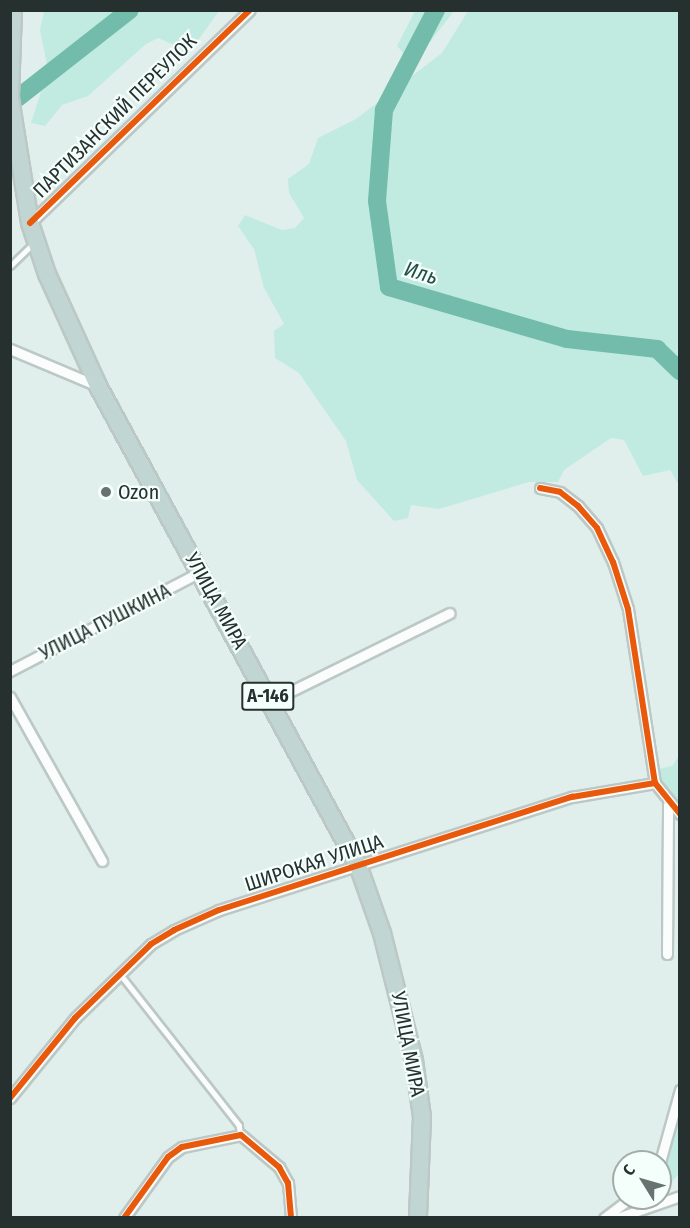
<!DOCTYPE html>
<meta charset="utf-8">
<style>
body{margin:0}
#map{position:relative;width:690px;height:1228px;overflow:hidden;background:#e0efeb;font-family:"Fira Sans Condensed",sans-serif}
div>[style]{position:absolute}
.green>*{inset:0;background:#c1ebe0}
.river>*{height:18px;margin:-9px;padding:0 9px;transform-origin:9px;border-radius:9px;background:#73bcac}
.roads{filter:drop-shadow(2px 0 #bcc8c5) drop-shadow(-2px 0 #bcc8c5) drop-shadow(0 2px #bcc8c5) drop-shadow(0 -2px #bcc8c5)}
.lane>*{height:4.5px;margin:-2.25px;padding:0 2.25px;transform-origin:2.25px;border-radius:2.25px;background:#fafdfc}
.street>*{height:9px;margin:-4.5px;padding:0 4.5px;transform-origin:4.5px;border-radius:4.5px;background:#fafdfc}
.highway>*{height:16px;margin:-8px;padding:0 8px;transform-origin:8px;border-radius:8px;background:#c1d6d2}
.cycleway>*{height:6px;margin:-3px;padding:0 3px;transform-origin:3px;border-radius:3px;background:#e8590c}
.dots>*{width:16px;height:16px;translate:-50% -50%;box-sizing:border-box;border:3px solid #f4fefb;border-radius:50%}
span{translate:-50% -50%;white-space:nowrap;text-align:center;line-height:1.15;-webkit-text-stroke:4.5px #f4fefb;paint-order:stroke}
.shield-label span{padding:2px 4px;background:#f4fefb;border:2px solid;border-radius:4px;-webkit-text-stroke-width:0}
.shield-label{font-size:18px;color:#26302e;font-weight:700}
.street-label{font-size:20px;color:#26302e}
.poi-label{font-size:20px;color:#26302e}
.left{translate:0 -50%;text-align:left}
.water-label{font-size:21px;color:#234e44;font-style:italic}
.frame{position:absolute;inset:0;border:12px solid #26302e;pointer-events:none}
.north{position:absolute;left:612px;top:1150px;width:60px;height:60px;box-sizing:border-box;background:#f4fefb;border:2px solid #a2aca9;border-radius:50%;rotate:307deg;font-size:16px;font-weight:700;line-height:24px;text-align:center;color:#26302e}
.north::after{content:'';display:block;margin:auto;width:21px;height:27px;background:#677370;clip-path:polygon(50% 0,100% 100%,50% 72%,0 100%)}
</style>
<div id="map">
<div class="green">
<div style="clip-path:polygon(44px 11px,44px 10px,219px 11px,196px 43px,183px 49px,158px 38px,146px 44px,88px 96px,62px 105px,45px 126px,31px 123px,48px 70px,40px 30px)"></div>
<div style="clip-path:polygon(415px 11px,454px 11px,430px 42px,406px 56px,397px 46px)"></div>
<div style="clip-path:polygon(468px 11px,679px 11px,679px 485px,670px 470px,643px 476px,624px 440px,611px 438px,564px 470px,558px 482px,529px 482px,439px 509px,411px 505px,408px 518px,394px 521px,357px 480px,346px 441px,299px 373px,275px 358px,274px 331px,284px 324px,264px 288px,254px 249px,238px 226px,245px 215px,282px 230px,295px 228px,304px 218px,289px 193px,288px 179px,309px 164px,318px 138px,356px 119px,442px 53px)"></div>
<div style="clip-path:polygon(679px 756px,679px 806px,658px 776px,659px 769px,672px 766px)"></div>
<div style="clip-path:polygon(679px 1100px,679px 1173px,660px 1197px,660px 1169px)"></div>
</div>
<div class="river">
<div style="left:436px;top:10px;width:113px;rotate:117.5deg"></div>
<div style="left:384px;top:110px;width:91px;rotate:94.4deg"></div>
<div style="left:377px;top:201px;width:87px;rotate:82.1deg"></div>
<div style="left:389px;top:287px;width:185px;rotate:16.3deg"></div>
<div style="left:567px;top:339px;width:91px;rotate:6.3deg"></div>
<div style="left:657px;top:349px;width:32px;rotate:44deg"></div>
<div style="left:10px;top:104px;width:152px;rotate:-38.1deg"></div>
</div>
<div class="roads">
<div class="lane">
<div style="left:10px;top:266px;width:30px;rotate:-44deg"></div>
<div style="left:121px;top:975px;width:191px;rotate:51.8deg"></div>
<div style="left:239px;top:1125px;width:10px;rotate:79deg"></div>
</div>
<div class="street">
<div style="left:30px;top:223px;width:306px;rotate:-44.1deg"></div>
<div style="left:10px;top:349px;width:95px;rotate:22.8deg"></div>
<div style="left:540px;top:488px;width:20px;rotate:11deg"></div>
<div style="left:560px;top:492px;width:23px;rotate:38deg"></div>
<div style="left:578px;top:506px;width:29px;rotate:49deg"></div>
<div style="left:597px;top:528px;width:38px;rotate:65deg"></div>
<div style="left:613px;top:562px;width:49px;rotate:72.3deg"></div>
<div style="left:628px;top:609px;width:176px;rotate:81.2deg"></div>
<div style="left:655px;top:783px;width:40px;rotate:51deg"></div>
<div style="left:10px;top:671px;width:214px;rotate:-27.5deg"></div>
<div style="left:10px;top:697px;width:188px;rotate:60.7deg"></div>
<div style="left:271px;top:701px;width:199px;rotate:-26.2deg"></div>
<div style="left:667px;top:954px;width:150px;rotate:-89.6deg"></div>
<div style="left:10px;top:1098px;width:103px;rotate:-50.9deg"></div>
<div style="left:75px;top:1018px;width:106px;rotate:-44.2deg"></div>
<div style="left:151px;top:944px;width:27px;rotate:-31deg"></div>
<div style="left:174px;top:930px;width:49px;rotate:-24deg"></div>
<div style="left:219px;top:910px;width:371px;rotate:-17.8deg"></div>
<div style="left:572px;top:797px;width:84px;rotate:-9.6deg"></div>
<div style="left:660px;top:1162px;width:75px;rotate:-74.5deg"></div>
<div style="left:124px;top:1218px;width:75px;rotate:-54.2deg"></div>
<div style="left:168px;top:1157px;width:17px;rotate:-36deg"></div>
<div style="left:182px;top:1147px;width:60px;rotate:-11.5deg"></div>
<div style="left:241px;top:1135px;width:50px;rotate:40.1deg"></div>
<div style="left:279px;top:1167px;width:18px;rotate:61deg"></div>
<div style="left:288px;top:1183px;width:35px;rotate:85deg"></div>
<div style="left:604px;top:1218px;width:34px;rotate:-37deg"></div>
<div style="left:617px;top:1218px;width:67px;rotate:-19.2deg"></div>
</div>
<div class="highway">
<div style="left:10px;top:96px;width:86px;rotate:-88deg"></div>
<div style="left:10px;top:98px;width:127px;rotate:80.9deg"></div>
<div style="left:30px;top:223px;width:54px;rotate:71.6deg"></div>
<div style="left:47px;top:274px;width:123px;rotate:65.5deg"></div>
<div style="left:98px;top:386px;width:545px;rotate:61.51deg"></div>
<div style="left:358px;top:865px;width:72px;rotate:70.6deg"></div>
<div style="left:382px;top:933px;width:131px;rotate:75.9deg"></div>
<div style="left:414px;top:1060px;width:58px;rotate:82deg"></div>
<div style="left:422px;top:1117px;width:101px;rotate:92.3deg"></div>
</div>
</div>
<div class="cycleway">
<div style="left:30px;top:223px;width:306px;rotate:-44.1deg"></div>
<div style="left:540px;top:488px;width:20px;rotate:11deg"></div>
<div style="left:560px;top:492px;width:23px;rotate:38deg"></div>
<div style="left:578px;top:506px;width:29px;rotate:49deg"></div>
<div style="left:597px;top:528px;width:38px;rotate:65deg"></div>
<div style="left:613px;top:562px;width:49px;rotate:72.3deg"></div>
<div style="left:628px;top:609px;width:176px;rotate:81.2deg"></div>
<div style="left:655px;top:783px;width:40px;rotate:51deg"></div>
<div style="left:10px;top:1098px;width:103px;rotate:-50.9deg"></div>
<div style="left:75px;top:1018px;width:106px;rotate:-44.2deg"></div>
<div style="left:151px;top:944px;width:27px;rotate:-31deg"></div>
<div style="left:174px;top:930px;width:49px;rotate:-24deg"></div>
<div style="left:219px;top:910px;width:371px;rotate:-17.8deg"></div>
<div style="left:572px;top:797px;width:84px;rotate:-9.6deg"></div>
<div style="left:124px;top:1218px;width:75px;rotate:-54.2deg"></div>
<div style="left:168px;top:1157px;width:17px;rotate:-36deg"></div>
<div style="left:182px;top:1147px;width:60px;rotate:-11.5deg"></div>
<div style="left:241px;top:1135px;width:50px;rotate:40.1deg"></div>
<div style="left:279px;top:1167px;width:18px;rotate:61deg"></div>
<div style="left:288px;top:1183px;width:35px;rotate:85deg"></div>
</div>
<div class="dots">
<div style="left:106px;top:492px;background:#677370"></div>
</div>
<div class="shield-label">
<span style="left:268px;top:696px">А-146</span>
</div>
<div class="street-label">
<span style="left:115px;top:116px;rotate:-45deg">ПАРТИЗАНСКИЙ ПЕРЕУЛОК</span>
<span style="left:216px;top:601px;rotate:61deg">УЛИЦА МИРА</span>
<span style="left:105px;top:622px;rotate:-27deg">УЛИЦА ПУШКИНА</span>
<span style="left:314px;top:863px;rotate:-18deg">ШИРОКАЯ УЛИЦА</span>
<span style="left:408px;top:1044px;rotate:79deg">УЛИЦА МИРА</span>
</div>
<div class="poi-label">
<span class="left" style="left:118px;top:492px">Ozon</span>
</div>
<div class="water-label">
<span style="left:421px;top:273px;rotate:17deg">Иль</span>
</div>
<div class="frame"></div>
<div class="north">С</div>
</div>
